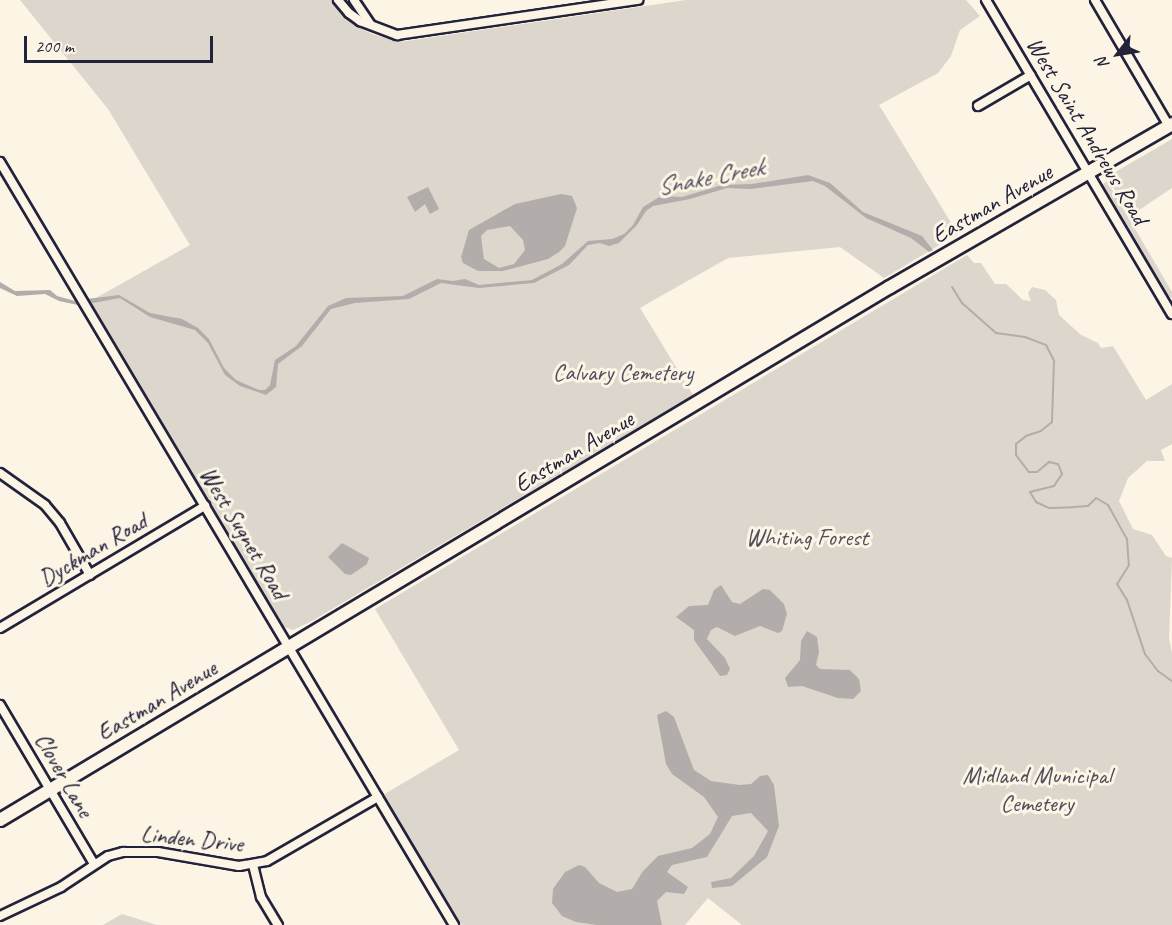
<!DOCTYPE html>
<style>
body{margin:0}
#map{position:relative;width:1172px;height:925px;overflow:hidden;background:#fcf5e5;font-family:Caveat,sans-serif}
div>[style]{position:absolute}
.green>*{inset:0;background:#dcd6cc}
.water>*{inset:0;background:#b2adab}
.stream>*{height:2px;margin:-1px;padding:0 1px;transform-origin:1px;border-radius:1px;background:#b2adab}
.roads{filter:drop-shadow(2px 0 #22223b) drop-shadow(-2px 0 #22223b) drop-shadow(0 2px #22223b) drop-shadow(0 -2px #22223b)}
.street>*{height:8px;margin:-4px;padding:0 4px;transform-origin:4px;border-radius:4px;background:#fcf5e5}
.primary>*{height:12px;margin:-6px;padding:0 6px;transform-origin:6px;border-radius:6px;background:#fcf5e5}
span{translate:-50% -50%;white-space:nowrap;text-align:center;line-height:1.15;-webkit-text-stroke:6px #fcf5e5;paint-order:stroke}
.street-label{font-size:24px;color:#22223b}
.park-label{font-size:24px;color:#504f5f}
.water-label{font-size:26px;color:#545362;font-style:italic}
.north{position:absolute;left:1088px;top:24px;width:60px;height:60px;-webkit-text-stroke:4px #fcf5e5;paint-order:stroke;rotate:239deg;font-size:16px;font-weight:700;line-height:24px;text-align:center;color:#22223b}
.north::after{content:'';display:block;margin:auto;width:21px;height:27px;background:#22223b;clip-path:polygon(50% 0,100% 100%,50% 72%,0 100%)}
.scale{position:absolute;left:24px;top:36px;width:189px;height:27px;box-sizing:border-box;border:3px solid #22223b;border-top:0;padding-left:8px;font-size:18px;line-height:21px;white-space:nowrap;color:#22223b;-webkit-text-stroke:4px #fcf5e5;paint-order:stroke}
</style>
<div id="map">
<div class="green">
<div style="clip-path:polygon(20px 0,336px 0,344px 13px,360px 28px,372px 34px,400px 42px,686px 0,966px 0,980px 16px,960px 30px,951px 56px,938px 73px,879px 105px,958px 234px,884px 278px,840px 247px,728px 258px,645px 305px,640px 308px,693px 395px,312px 621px,293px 630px,281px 626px,87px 303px,190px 245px,108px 109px)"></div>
<div style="clip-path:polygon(1172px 139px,1172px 188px,1130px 216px,1110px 182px,1112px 180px,1110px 175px)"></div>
<div style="clip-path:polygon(1107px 181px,1172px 292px,1172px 298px,1167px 295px,1102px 185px)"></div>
<div style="clip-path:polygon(967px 255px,974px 263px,981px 263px,995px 284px,1006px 284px,1023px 300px,1031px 301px,1028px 293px,1032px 287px,1045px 290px,1056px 300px,1059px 315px,1081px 335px,1098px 343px,1101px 348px,1113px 346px,1146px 400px,1172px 384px,1172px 444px,1161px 450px,1165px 461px,1147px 461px,1128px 478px,1119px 501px,1133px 529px,1152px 535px,1166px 556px,1172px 558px,1169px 638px,1172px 653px,1172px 925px,742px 925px,708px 898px,685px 925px,462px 925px,383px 795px,459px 750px,375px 609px)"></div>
<div style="clip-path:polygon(122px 914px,157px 925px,103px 925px)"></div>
</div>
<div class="water">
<div style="clip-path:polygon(808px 175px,830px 183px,863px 212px,922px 236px,933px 250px,929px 252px,911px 238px,866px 218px,825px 186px,813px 181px,750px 189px,727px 188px,690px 199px,653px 206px,646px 211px,637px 225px,619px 243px,609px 246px,600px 243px,588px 245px,569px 265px,534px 283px,479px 288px,441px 283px,409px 299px,355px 303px,331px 309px,302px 346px,278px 364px,276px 387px,266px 395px,240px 386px,225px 375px,208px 343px,195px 330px,150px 317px,120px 298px,93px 303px,87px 299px,119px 295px,150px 313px,182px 319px,198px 328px,209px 339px,224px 368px,236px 380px,259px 390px,265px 390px,270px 385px,275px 360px,296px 346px,328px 306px,346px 298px,403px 296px,437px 279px,453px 281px,465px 279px,479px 285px,532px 280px,562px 264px,588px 241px,612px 239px,624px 234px,633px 225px,643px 207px,661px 196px,682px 197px,722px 185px,752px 184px)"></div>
<div style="clip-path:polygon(428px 187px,439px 209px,430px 214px,425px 204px,415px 212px,407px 197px)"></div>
<div style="clip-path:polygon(evenodd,561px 194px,572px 196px,577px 208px,565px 246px,559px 252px,548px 259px,503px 271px,478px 271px,463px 263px,461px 257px,469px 230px,515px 204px,561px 194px,510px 226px,523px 240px,525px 250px,514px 264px,499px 268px,484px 259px,481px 236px,487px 230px,510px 226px)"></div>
<div style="clip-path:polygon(0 282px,15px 291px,50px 290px,57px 296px,75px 301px,78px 305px,59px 301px,45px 294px,17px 296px,0 288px)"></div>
<div style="clip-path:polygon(342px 543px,369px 558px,367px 564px,351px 575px,345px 574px,328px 557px)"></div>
<div style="clip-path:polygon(721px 585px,732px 602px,740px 604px,763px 589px,770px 590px,784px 604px,787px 614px,782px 631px,778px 633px,760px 626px,735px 636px,717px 627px,711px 630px,707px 639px,725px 658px,730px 669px,727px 675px,720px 676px,694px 640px,694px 630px,676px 617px,689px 606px,708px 605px,714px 590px)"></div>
<div style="clip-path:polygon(807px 631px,817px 637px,819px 652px,816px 665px,820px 669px,850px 670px,859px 679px,861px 691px,853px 699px,838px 698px,802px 686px,788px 687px,785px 678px,800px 660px,801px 641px)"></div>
<div style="clip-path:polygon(666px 711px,674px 717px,694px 770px,711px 781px,740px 785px,751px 784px,760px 776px,768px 775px,774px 785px,779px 826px,767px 857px,732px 886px,712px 888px,711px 882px,731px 878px,754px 856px,768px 831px,751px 813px,732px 816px,707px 857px,672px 865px,667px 872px,688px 887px,684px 894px,666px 892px,657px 901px,662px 925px,597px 925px,576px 922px,562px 916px,552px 903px,553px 889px,565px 872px,579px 865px,585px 867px,599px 883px,617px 892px,632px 889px,643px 871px,658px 856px,692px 848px,710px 834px,718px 817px,704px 797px,672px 774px,666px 764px,657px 715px)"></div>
</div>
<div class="stream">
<div style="left:952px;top:287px;width:19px;rotate:58deg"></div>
<div style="left:962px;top:303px;width:45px;rotate:41.4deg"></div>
<div style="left:996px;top:333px;width:29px;rotate:8deg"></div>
<div style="left:1025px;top:337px;width:22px;rotate:21deg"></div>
<div style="left:1046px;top:345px;width:18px;rotate:63deg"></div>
<div style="left:1054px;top:361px;width:61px;rotate:91.9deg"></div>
<div style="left:1052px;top:422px;width:14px;rotate:141deg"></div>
<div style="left:1041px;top:431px;width:16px;rotate:162deg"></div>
<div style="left:1026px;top:436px;width:13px;rotate:141deg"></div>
<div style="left:1016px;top:444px;width:11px;rotate:90deg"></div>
<div style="left:1016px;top:455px;width:21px;rotate:53deg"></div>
<div style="left:1029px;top:472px;width:8px"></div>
<div style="left:1037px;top:472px;width:16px;rotate:-40deg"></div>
<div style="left:1049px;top:462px;width:9px;rotate:13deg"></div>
<div style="left:1058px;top:464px;width:11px;rotate:68deg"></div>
<div style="left:1062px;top:474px;width:14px;rotate:124deg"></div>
<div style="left:1054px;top:486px;width:25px;rotate:166deg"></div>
<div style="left:1030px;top:492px;width:12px;rotate:59deg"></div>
<div style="left:1036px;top:502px;width:14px;rotate:25deg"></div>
<div style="left:1049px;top:508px;width:25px;rotate:-2deg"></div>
<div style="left:1074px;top:507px;width:14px;rotate:-4deg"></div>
<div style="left:1088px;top:506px;width:11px;rotate:-45deg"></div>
<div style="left:1096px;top:498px;width:14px;rotate:30deg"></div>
<div style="left:1108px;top:505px;width:39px;rotate:61deg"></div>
<div style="left:1127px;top:539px;width:26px;rotate:86deg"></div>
<div style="left:1129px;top:565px;width:22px;rotate:122deg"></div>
<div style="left:1117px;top:584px;width:19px;rotate:58deg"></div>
<div style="left:1127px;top:600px;width:57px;rotate:71.6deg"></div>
<div style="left:1145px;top:654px;width:21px;rotate:53deg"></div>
<div style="left:1158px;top:671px;width:17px;rotate:36deg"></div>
</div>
<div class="roads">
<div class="street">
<div style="left:338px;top:0;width:17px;rotate:50deg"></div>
<div style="left:349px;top:13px;width:14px;rotate:36deg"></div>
<div style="left:360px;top:21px;width:40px;rotate:21deg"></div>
<div style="left:397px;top:35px;width:244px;rotate:-8.3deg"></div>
<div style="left:354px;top:0;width:29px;rotate:56deg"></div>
<div style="left:986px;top:0;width:365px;rotate:59.4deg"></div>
<div style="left:1095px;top:0;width:146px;rotate:59.6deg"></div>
<div style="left:978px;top:106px;width:61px;rotate:-30.3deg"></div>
<div style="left:0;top:162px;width:888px;rotate:59.25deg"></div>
<div style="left:0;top:473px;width:55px;rotate:35.4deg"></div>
<div style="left:45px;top:505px;width:23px;rotate:50deg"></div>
<div style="left:60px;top:523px;width:60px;rotate:60deg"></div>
<div style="left:0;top:628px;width:239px;rotate:-30.8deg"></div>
<div style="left:0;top:705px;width:185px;rotate:59.4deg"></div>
<div style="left:253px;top:865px;width:33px;rotate:76deg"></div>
<div style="left:261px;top:897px;width:33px;rotate:59deg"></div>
<div style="left:0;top:916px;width:68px;rotate:-25.4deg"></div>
<div style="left:61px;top:887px;width:56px;rotate:-33.4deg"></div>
<div style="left:108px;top:856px;width:16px;rotate:-15deg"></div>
<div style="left:123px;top:852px;width:35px"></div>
<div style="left:158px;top:852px;width:82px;rotate:9.8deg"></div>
<div style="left:239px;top:866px;width:28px;rotate:-10deg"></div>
<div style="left:267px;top:861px;width:128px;rotate:-30deg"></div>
</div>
<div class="primary">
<div style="left:0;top:820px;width:1037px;rotate:-30.92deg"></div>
<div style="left:890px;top:287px;width:326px;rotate:-30deg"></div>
</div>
</div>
<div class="street-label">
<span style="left:1087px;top:131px;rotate:59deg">West Saint Andrews Road</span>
<span style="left:992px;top:204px;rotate:-30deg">Eastman Avenue</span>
<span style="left:574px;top:452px;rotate:-31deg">Eastman Avenue</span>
<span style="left:244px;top:533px;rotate:59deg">West Sugnet Road</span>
<span style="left:93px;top:550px;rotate:-31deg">Dyckman Road</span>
<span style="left:157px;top:701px;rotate:-31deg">Eastman Avenue</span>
<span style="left:64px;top:775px;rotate:60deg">Clover Lane</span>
<span style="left:192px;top:839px;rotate:6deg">Linden Drive</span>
</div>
<div class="park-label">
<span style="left:623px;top:373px">Calvary Cemetery</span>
<span style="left:807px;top:538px">Whiting Forest</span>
<span style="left:1037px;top:790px">Midland Municipal<br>Cemetery</span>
</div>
<div class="water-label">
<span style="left:710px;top:177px;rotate:-11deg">Snake Creek</span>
</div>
<div class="north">N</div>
<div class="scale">200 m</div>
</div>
